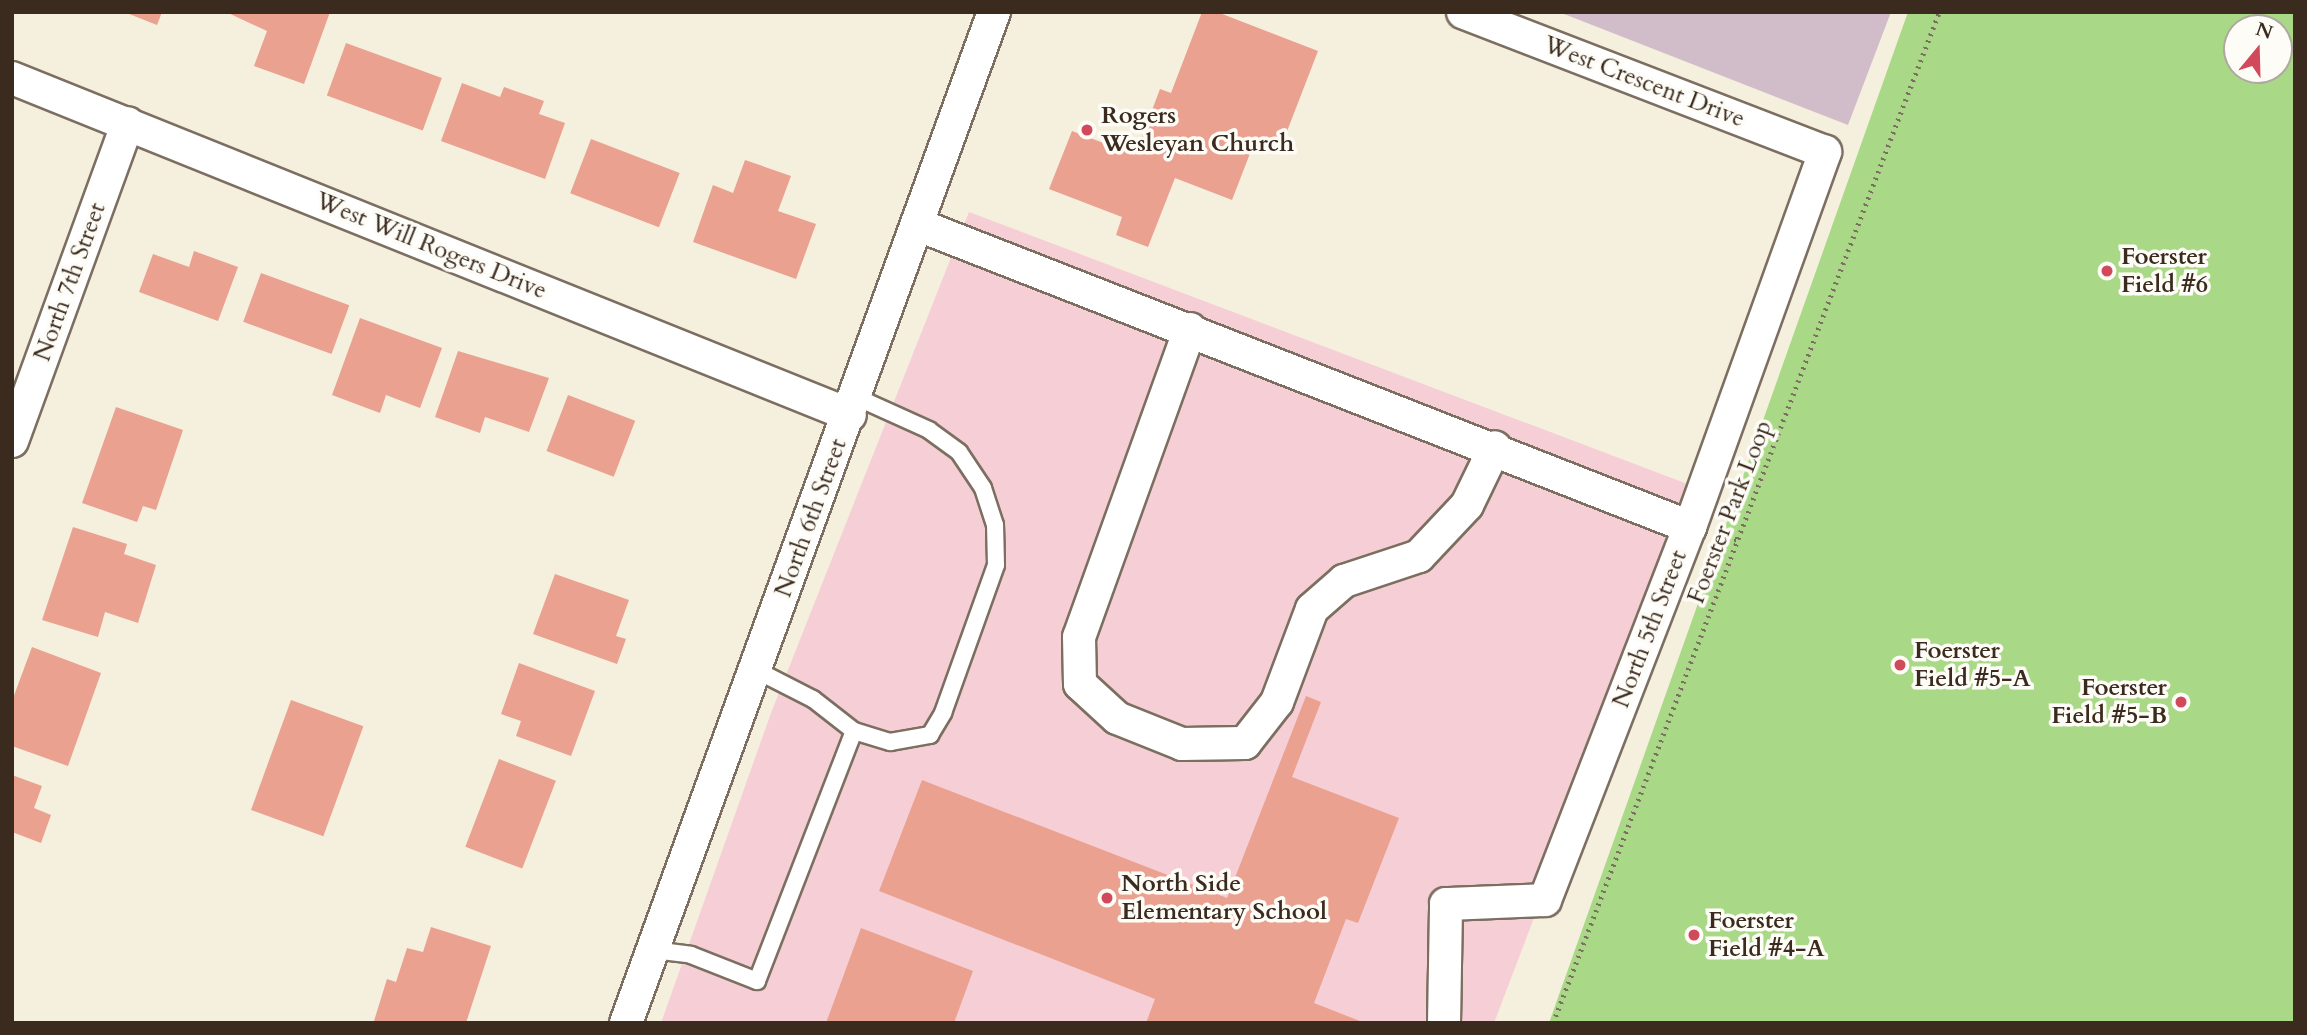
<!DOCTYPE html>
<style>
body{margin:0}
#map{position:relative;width:2307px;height:1035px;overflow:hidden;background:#f5efdd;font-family:Cardo,serif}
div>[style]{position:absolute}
.built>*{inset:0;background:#f6cfd6}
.industrial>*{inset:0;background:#d1bdc9}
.green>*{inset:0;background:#a9d987}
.building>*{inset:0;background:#eaa190;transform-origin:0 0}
.path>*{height:4.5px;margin-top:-2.25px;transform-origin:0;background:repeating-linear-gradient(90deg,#7c6f61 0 2px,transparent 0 7px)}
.roads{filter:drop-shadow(2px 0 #7c6f61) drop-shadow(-2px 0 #7c6f61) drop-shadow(0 2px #7c6f61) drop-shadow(0 -2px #7c6f61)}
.lane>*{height:16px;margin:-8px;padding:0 8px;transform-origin:8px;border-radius:8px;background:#fff}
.street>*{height:32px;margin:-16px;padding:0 16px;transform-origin:16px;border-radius:16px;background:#fff}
.dots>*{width:19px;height:19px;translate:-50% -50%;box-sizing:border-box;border:4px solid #fdfcf7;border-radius:50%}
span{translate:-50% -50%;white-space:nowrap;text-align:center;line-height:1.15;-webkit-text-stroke:7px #fdfcf7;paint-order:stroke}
.street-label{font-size:24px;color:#3b2a1e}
.poi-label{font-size:24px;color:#3b2a1e;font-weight:700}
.left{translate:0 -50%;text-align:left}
.right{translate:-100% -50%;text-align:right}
.frame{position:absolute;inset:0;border:14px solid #3b2a1e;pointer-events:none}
.north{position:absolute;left:2223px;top:14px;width:70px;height:70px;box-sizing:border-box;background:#fdfcf7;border:2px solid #afa8a0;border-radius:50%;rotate:19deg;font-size:19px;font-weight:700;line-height:28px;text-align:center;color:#3b2a1e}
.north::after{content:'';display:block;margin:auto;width:24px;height:32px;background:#d1495b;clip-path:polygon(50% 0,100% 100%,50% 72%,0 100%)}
</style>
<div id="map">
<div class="built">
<div style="clip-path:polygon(969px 212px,1698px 488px,1494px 1023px,661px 1023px,771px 713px)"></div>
</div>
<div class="industrial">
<div style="clip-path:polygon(1559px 12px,1891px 12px,1848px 125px)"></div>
</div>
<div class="green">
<div style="clip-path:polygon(evenodd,1908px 12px,2295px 12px,2295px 1023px,1549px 1023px,1908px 12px,2279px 28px,2279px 70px,2237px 70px,2237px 28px,2279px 28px)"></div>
</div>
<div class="building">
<div style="clip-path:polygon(124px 12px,162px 12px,157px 25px)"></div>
<div style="clip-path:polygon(226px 12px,330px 12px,304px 84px,254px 66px,267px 31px)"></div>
<div style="clip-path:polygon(1202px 12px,1217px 12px,1318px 51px,1279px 152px,1254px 143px,1232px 200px,1175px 178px,1148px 247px,1116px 235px,1122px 217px,1049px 189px,1072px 131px,1135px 155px,1160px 89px,1171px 93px)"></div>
<div style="left:346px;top:43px;width:102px;height:56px;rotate:20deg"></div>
<div style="clip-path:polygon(462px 83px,500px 97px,504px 87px,544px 101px,539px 114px,565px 123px,545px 179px,441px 141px)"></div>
<div style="left:591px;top:139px;width:95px;height:58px;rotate:21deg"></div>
<div style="clip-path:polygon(745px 160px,791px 176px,778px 211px,816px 224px,796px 279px,693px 242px,713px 185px,733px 193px)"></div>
<div style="clip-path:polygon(194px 251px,238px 267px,218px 321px,139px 292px,153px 254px,189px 267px)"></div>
<div style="left:261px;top:273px;width:94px;height:52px;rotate:20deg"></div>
<div style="clip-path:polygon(360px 318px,442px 348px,420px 408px,386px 395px,380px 413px,332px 395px)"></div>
<div style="clip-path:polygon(458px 351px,549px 378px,529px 432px,485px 417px,480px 433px,435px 417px)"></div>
<div style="left:568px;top:395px;width:72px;height:60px;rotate:21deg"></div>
<div style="clip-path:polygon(116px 407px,183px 430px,156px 510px,143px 506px,137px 522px,82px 503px)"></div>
<div style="clip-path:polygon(73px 527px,127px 544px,124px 554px,156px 565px,138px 623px,105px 612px,98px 637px,42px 620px)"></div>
<div style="clip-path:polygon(555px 574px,629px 600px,616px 636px,626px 639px,617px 664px,533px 634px)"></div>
<div style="clip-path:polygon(32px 647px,101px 673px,68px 766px,12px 746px,12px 701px)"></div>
<div style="clip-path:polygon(519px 663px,595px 691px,571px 756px,516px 736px,521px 721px,501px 714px)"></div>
<div style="clip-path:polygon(1306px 696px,1321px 702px,1292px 777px,1399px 818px,1358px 923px,1346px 919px,1314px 1003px,1365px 1023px,1146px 1023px,1155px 999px,879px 891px,922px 780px,1227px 898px)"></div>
<div style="left:291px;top:700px;width:77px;height:117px;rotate:20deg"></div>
<div style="left:499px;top:759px;width:61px;height:94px;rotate:21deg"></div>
<div style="clip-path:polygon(12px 775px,42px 786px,34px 808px,51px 815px,41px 843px,12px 832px)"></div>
<div style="clip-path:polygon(431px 927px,491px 946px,466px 1023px,374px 1021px,387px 979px,396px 982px,407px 948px,423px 952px)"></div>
<div style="clip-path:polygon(861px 928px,973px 971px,954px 1023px,826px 1023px)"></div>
</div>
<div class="path">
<div style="left:1721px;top:535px;width:18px;rotate:16deg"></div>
<div style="left:1553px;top:1023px;width:1082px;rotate:-69.1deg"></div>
</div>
<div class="roads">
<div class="lane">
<div style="left:756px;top:670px;width:64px;rotate:27deg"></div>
<div style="left:813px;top:699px;width:52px;rotate:38deg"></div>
<div style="left:854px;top:731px;width:38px;rotate:17deg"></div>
<div style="left:890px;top:742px;width:41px;rotate:-9.9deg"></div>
<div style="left:930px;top:735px;width:26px;rotate:-59deg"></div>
<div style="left:943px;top:713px;width:157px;rotate:-70.3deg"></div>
<div style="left:996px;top:565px;width:40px;rotate:-91.4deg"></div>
<div style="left:995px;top:525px;width:39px;rotate:-108deg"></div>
<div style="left:983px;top:488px;width:43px;rotate:-123.7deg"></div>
<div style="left:959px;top:452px;width:37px;rotate:-144deg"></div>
<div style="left:929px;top:430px;width:80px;rotate:-155.7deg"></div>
<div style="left:653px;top:950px;width:38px;rotate:7deg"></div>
<div style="left:691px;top:955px;width:71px;rotate:21.5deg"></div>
<div style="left:757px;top:981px;width:268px;rotate:-68.8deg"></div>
</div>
<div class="street">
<div style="left:12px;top:78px;width:903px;rotate:21.91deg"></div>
<div style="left:921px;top:226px;width:826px;rotate:21.38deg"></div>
<div style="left:1190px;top:329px;width:327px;rotate:109.8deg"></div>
<div style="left:1079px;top:637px;width:47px;rotate:88.8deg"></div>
<div style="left:1080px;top:684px;width:50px;rotate:42.6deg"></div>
<div style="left:1117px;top:718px;width:70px;rotate:21.8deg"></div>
<div style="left:1182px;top:744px;width:63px;rotate:-0.9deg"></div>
<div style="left:1245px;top:743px;width:52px;rotate:-52deg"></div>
<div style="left:1277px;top:702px;width:99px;rotate:-69.4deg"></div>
<div style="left:1312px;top:609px;width:43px;rotate:-41.2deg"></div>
<div style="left:1344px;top:581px;width:79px;rotate:-18.4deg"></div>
<div style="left:1419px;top:556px;width:70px;rotate:-46.7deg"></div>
<div style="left:1467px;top:505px;width:64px;rotate:-64.2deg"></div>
<div style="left:12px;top:441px;width:338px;rotate:-70deg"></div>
<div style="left:626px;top:1023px;width:1076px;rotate:-70deg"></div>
<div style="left:1444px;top:1023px;width:119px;rotate:-89deg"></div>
<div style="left:1446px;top:904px;width:99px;rotate:-2.3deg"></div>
<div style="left:1545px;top:900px;width:400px;rotate:-68.8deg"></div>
<div style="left:1690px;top:527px;width:399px;rotate:-70.2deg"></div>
<div style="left:1825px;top:152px;width:388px;rotate:-158.9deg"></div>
</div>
</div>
<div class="dots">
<div style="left:1087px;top:130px;background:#d1495b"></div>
<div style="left:2107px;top:271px;background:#d1495b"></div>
<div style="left:1900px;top:665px;background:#d1495b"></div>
<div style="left:2181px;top:702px;background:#d1495b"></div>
<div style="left:1107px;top:898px;background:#d1495b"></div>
<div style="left:1694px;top:935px;background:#d1495b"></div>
</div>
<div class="street-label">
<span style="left:1644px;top:82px;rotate:21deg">West Crescent Drive</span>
<span style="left:431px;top:246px;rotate:22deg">West Will Rogers Drive</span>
<span style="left:70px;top:282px;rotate:-70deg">North 7th Street</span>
<span style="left:1730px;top:512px;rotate:-69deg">Foerster Park Loop</span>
<span style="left:811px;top:518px;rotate:-70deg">North 6th Street</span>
<span style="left:1650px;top:629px;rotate:-69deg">North 5th Street</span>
</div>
<div class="poi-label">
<span class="left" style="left:1101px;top:130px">Rogers<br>Wesleyan Church</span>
<span class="left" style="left:2121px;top:271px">Foerster<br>Field #6</span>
<span class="left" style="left:1914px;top:665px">Foerster<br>Field #5-A</span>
<span class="right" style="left:2167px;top:702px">Foerster<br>Field #5-B</span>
<span class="left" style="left:1121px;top:898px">North Side<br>Elementary School</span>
<span class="left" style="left:1708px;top:935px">Foerster<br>Field #4-A</span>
</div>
<div class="frame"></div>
<div class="north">N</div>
</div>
